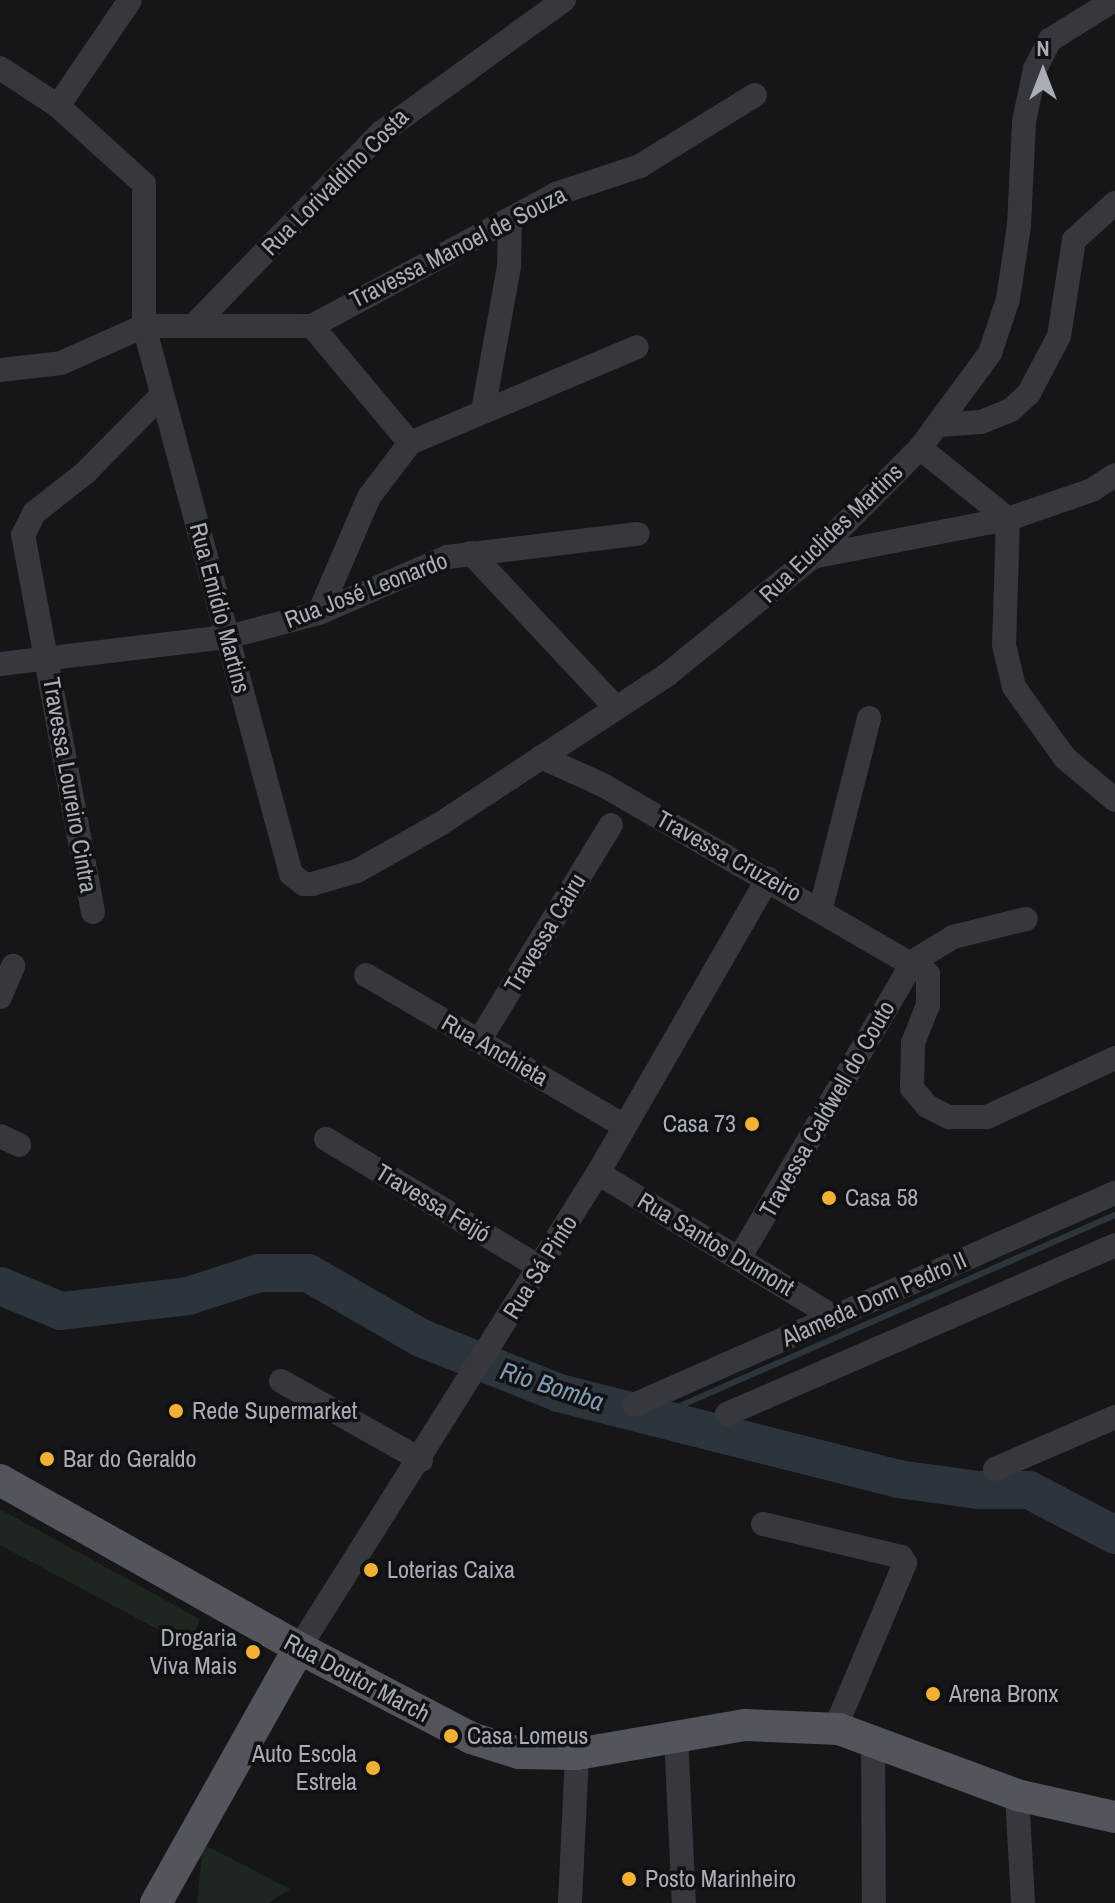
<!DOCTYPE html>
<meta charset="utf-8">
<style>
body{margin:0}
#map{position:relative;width:1115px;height:1903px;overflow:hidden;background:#161618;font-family:"Archivo Narrow",sans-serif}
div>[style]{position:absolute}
.green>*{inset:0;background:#1e261f}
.stream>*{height:6px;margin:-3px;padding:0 3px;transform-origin:3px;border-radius:3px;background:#2c353c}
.river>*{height:38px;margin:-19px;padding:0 19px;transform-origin:19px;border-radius:19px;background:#2c353c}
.minor>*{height:24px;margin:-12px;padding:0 12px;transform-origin:12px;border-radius:12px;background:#37383d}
.major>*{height:32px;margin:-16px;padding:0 16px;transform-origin:16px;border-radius:16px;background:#53555c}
.dots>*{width:22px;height:22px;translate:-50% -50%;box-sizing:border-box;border:4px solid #111113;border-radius:50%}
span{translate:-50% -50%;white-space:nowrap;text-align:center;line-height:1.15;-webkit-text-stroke:7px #111113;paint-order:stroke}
.street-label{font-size:24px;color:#a8adb8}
.poi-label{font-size:24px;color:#a8adb8}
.right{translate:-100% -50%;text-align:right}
.left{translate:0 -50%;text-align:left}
.water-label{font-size:26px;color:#7f9bb3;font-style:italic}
.north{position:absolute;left:1003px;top:32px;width:80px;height:80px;-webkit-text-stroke:6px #111113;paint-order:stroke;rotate:0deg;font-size:22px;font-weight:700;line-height:32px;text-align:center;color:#a8adb8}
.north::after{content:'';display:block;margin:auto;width:28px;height:36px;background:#a8adb8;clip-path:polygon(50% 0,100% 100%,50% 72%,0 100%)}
</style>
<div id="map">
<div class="green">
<div style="clip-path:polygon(0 1509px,200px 1619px,189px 1646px,0 1545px)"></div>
<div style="clip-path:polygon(203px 1844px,290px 1889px,268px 1903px,197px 1903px)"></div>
</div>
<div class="stream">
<div style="left:657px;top:1416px;width:500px;rotate:-23.69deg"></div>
</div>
<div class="river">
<div style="left:0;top:1286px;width:66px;rotate:22.3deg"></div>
<div style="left:61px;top:1311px;width:128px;rotate:-6.7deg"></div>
<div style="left:188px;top:1296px;width:75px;rotate:-17.9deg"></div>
<div style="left:259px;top:1273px;width:49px"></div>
<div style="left:308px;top:1273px;width:130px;rotate:29.9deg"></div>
<div style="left:421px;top:1338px;width:149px;rotate:21.7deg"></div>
<div style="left:559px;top:1393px;width:350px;rotate:14.2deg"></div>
<div style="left:898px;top:1479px;width:81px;rotate:7.8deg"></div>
<div style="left:978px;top:1490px;width:51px"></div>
<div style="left:1029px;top:1490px;width:97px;rotate:27.6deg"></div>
</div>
<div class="minor">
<div style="left:0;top:68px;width:69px;rotate:33.2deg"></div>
<div style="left:58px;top:106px;width:116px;rotate:42.2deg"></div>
<div style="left:144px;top:184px;width:142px;rotate:90deg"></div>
<div style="left:144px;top:326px;width:567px;rotate:74.98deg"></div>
<div style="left:291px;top:874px;width:16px;rotate:38deg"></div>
<div style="left:304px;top:884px;width:8px"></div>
<div style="left:312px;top:884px;width:47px;rotate:-16.1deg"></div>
<div style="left:357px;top:871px;width:95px;rotate:-29.5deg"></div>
<div style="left:440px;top:824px;width:273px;rotate:-33.3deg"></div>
<div style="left:668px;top:674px;width:186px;rotate:-39.1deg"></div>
<div style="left:812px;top:557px;width:153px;rotate:-45.3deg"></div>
<div style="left:920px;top:448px;width:118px;rotate:-53.6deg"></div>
<div style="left:990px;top:353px;width:57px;rotate:-71.6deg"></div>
<div style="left:1008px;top:299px;width:75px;rotate:-81.5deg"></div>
<div style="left:1019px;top:225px;width:103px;rotate:-87.2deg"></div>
<div style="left:1024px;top:122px;width:54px;rotate:-78.3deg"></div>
<div style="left:1035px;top:69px;width:33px;rotate:-63deg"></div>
<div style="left:1050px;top:40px;width:75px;rotate:-32deg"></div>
<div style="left:58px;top:106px;width:128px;rotate:-55.8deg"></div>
<div style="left:195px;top:324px;width:268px;rotate:-45.8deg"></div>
<div style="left:382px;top:132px;width:225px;rotate:-36deg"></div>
<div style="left:312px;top:326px;width:153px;rotate:50.1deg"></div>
<div style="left:0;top:370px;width:61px;rotate:-6.5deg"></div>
<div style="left:61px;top:363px;width:91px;rotate:-24deg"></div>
<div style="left:144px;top:326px;width:168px"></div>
<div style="left:312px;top:326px;width:277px;rotate:-28.4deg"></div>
<div style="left:556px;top:194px;width:89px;rotate:-18.4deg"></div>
<div style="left:640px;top:166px;width:135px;rotate:-31.7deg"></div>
<div style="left:483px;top:411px;width:146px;rotate:-79.8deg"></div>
<div style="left:509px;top:267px;width:46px;rotate:-88.8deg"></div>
<div style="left:940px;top:425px;width:41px;rotate:-4.2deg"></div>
<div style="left:981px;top:422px;width:32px;rotate:-22deg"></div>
<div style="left:1011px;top:410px;width:25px;rotate:-43deg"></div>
<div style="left:1029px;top:393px;width:64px;rotate:-62.2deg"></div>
<div style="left:1059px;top:336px;width:97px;rotate:-81.1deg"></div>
<div style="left:1074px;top:240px;width:55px;rotate:-42.1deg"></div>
<div style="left:920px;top:448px;width:113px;rotate:38.9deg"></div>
<div style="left:1008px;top:519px;width:126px;rotate:91.8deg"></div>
<div style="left:1004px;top:645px;width:43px;rotate:76.6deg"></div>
<div style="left:1014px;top:687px;width:87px;rotate:54.3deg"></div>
<div style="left:1065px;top:758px;width:65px;rotate:40deg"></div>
<div style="left:471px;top:553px;width:212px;rotate:46.9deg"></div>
<div style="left:812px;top:557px;width:200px;rotate:-11deg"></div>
<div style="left:1008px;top:519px;width:89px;rotate:-19deg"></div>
<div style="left:1092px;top:490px;width:27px;rotate:-33deg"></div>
<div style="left:319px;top:613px;width:126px;rotate:-66.7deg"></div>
<div style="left:369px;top:497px;width:68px;rotate:-52.8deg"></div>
<div style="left:410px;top:443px;width:246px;rotate:-22.9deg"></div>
<div style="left:0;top:664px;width:230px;rotate:-6.8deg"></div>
<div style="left:228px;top:637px;width:94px;rotate:-14.8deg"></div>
<div style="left:319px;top:613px;width:140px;rotate:-23.6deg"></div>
<div style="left:447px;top:557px;width:192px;rotate:-6.9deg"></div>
<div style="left:541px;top:757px;width:68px;rotate:24.3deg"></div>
<div style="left:603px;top:785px;width:376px;rotate:30.2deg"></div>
<div style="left:928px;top:974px;width:31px;rotate:90deg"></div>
<div style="left:928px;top:1005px;width:41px;rotate:111.5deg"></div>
<div style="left:913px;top:1043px;width:45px;rotate:91.3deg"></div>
<div style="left:912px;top:1088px;width:23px;rotate:50deg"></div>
<div style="left:927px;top:1106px;width:25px;rotate:27deg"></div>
<div style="left:949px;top:1117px;width:38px"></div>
<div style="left:987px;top:1117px;width:141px;rotate:-24.7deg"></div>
<div style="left:821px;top:908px;width:196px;rotate:-75.8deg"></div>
<div style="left:93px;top:912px;width:383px;rotate:-100.5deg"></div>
<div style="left:23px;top:535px;width:25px;rotate:-63deg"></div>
<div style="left:34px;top:513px;width:65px;rotate:-38.1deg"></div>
<div style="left:85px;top:473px;width:110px;rotate:-45.4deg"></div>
<div style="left:366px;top:975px;width:299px;rotate:30.3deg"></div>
<div style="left:0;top:997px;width:34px;rotate:-67deg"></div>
<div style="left:479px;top:1041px;width:253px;rotate:-58.6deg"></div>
<div style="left:0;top:1136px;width:21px;rotate:25deg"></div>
<div style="left:326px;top:1139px;width:249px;rotate:31deg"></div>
<div style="left:598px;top:1173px;width:276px;rotate:31.4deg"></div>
<div style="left:740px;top:1257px;width:343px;rotate:-59.6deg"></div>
<div style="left:914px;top:961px;width:46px;rotate:-31.6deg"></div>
<div style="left:953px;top:937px;width:75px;rotate:-13.9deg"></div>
<div style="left:281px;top:1381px;width:161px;rotate:29.4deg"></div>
<div style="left:634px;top:1405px;width:526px;rotate:-23.79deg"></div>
<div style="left:727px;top:1414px;width:423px;rotate:-23.5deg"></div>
<div style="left:995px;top:1469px;width:131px;rotate:-23.4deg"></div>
<div style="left:763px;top:1524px;width:142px;rotate:13.4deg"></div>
<div style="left:901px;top:1557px;width:7px;rotate:56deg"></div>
<div style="left:905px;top:1563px;width:180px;rotate:112.9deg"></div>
<div style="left:299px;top:1648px;width:561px;rotate:-57.81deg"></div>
<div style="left:598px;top:1173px;width:340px;rotate:-60deg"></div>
<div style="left:676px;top:1736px;width:167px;rotate:87.3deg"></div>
<div style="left:873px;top:1738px;width:165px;rotate:89.7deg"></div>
<div style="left:1017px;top:1795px;width:108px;rotate:86.8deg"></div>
<div style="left:570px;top:1903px;width:149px;rotate:-87.3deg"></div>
</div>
<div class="major">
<div style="left:0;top:1480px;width:343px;rotate:29.3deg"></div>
<div style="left:299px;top:1648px;width:194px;rotate:27.6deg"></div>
<div style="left:471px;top:1738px;width:50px;rotate:17.4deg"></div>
<div style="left:519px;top:1753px;width:58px;rotate:1deg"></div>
<div style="left:577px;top:1754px;width:170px;rotate:-9.8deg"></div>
<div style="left:745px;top:1725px;width:94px;rotate:2.4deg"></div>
<div style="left:839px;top:1729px;width:190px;rotate:20.3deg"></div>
<div style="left:1017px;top:1795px;width:100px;rotate:12.7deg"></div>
<div style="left:156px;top:1903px;width:292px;rotate:-60.7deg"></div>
</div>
<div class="dots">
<div style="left:752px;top:1124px;background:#f2b134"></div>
<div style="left:829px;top:1198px;background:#f2b134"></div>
<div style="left:176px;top:1411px;background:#f2b134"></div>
<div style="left:47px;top:1459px;background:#f2b134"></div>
<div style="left:371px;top:1570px;background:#f2b134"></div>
<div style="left:253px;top:1652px;background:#f2b134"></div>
<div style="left:933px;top:1694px;background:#f2b134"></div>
<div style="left:451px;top:1736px;background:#f2b134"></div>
<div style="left:373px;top:1768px;background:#f2b134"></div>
<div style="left:629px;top:1879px;background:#f2b134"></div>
</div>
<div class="street-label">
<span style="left:335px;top:182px;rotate:-45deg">Rua Lorivaldino Costa</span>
<span style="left:458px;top:247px;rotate:-27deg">Travessa Manoel de Souza</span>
<span style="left:831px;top:533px;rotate:-44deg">Rua Euclides Martins</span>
<span style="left:366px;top:590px;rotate:-21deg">Rua José Leonardo</span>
<span style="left:220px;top:608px;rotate:75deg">Rua Emídio Martins</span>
<span style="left:70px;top:785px;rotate:80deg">Travessa Loureiro Cintra</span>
<span style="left:729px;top:856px;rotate:29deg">Travessa Cruzeiro</span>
<span style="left:545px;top:933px;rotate:-59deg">Travessa Cairu</span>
<span style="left:495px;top:1050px;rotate:30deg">Rua Anchieta</span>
<span style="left:827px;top:1109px;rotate:-60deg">Travessa Caldwell do Couto</span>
<span style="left:433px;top:1203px;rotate:31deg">Travessa Feijó</span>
<span style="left:716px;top:1244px;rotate:31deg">Rua Santos Dumont</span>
<span style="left:540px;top:1267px;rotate:-58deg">Rua Sá Pinto</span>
<span style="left:874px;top:1299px;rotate:-24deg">Alameda Dom Pedro II</span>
<span style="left:357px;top:1678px;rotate:28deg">Rua Doutor March</span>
</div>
<div class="poi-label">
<span class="right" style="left:736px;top:1124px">Casa 73</span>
<span class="left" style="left:845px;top:1198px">Casa 58</span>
<span class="left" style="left:192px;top:1411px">Rede Supermarket</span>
<span class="left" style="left:63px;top:1459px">Bar do Geraldo</span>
<span class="left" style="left:387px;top:1570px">Loterias Caixa</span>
<span class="right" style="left:237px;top:1652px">Drogaria<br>Viva Mais</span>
<span class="left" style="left:949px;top:1694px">Arena Bronx</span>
<span class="left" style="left:467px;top:1736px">Casa Lomeus</span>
<span class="right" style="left:357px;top:1768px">Auto Escola<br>Estrela</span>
<span class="left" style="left:645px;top:1879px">Posto Marinheiro</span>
</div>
<div class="water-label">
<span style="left:552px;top:1386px;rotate:18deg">Rio Bomba</span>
</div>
<div class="north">N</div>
</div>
